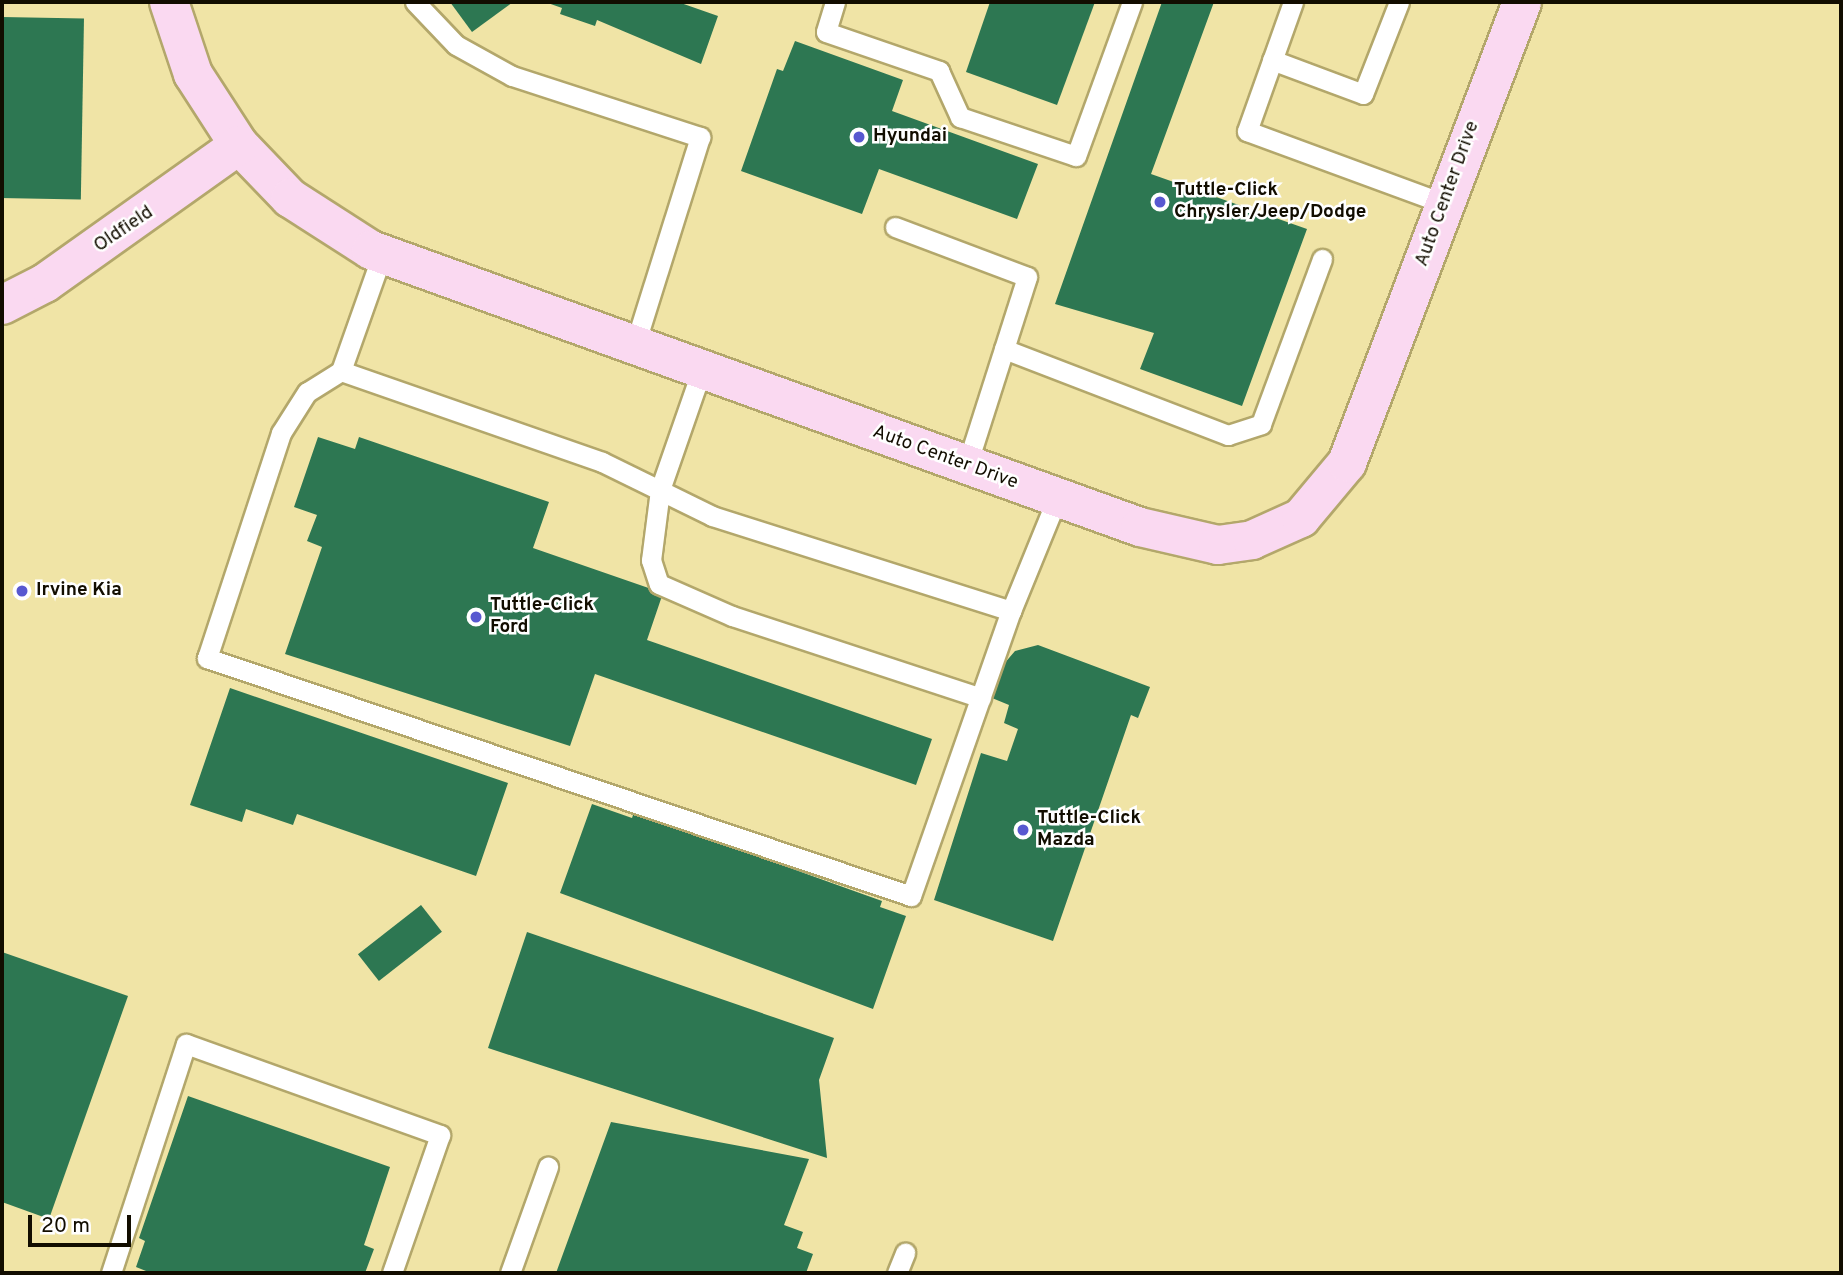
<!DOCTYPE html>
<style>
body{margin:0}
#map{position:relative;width:1843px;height:1275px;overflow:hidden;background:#f0e4a6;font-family:Overpass,sans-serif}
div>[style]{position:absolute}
.building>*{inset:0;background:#2d7752;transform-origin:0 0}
.roads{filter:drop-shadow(2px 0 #b3a76b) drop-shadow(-2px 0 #b3a76b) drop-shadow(0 2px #b3a76b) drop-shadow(0 -2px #b3a76b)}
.lane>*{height:19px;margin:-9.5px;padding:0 9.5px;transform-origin:9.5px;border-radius:9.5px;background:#fff}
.secondary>*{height:38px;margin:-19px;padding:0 19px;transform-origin:19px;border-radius:19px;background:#fad9f1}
.dots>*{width:19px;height:19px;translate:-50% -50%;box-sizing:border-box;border:4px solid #fff;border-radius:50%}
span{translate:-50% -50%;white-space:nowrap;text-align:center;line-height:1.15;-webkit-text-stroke:5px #fff;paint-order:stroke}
.poi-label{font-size:19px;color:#120d00;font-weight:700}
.left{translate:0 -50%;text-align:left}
.street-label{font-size:19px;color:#120d00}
.frame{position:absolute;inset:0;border:4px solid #120d00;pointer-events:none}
.scale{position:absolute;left:28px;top:1215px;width:103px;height:32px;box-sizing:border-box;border:4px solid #120d00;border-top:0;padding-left:9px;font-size:21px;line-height:24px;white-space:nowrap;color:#120d00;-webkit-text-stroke:5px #fff;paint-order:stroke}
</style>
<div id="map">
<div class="building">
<div style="clip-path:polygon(450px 2px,513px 2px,472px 32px)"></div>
<div style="clip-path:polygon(545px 2px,678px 2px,718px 16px,701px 64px,597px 20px,595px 26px,560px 14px,562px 8px)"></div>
<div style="clip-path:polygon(990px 2px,1095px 2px,1057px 105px,966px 72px)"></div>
<div style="clip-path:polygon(1162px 2px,1214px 2px,1151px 174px,1307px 229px,1242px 406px,1140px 369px,1154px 333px,1055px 304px)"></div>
<div style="left:2px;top:17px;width:82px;height:181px;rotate:1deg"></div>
<div style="clip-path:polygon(795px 41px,903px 80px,892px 111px,1038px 164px,1017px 219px,879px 169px,862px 214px,741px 171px,777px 69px,783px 71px)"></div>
<div style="clip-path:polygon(318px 437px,355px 449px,359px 437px,549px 502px,533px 548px,663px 593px,647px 640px,932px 739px,916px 785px,595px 674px,570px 746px,285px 654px,322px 547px,307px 541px,317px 515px,294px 507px)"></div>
<div style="clip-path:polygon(1038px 645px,1150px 687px,1138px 718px,1131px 715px,1053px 941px,934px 900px,981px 753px,1007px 761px,1018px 729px,1004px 723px,1009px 705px,992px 698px,1003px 665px,1015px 651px)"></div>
<div style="clip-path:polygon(230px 688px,508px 783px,476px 876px,297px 814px,293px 825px,246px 809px,242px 822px,190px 805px)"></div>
<div style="clip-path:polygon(592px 804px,632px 818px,634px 812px,882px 901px,880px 907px,906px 916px,873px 1009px,560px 893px)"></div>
<div style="left:421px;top:905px;width:34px;height:80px;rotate:52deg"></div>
<div style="clip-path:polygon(527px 932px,834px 1038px,819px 1080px,827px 1158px,488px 1048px)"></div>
<div style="clip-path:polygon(2px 952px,128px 996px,49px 1219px,2px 1202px)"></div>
<div style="clip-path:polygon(188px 1096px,390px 1167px,364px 1245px,374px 1249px,365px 1273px,151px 1273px,136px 1267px,145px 1241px,139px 1238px)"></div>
<div style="clip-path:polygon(611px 1122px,809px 1159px,784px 1225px,803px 1232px,797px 1248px,813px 1254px,806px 1273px,556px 1273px)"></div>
</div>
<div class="roads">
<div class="lane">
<div style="left:415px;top:2px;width:59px;rotate:46.4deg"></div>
<div style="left:456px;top:45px;width:64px;rotate:29deg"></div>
<div style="left:512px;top:76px;width:198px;rotate:18deg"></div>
<div style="left:700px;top:137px;width:221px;rotate:107.4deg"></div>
<div style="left:835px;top:2px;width:31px;rotate:107deg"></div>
<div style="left:826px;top:32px;width:120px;rotate:19deg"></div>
<div style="left:939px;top:71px;width:51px;rotate:65.5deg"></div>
<div style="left:960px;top:117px;width:122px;rotate:18.6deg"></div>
<div style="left:1076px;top:156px;width:164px;rotate:-70deg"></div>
<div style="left:1293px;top:2px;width:137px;rotate:109.6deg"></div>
<div style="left:1247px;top:131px;width:211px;rotate:20.2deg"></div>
<div style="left:1272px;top:60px;width:97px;rotate:20.5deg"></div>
<div style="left:1363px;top:94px;width:99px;rotate:-68.6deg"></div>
<div style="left:895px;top:227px;width:141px;rotate:20.7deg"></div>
<div style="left:1027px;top:277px;width:197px;rotate:107.7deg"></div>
<div style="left:382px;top:255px;width:123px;rotate:109.5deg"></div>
<div style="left:341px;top:371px;width:276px;rotate:19.2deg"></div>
<div style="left:602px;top:462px;width:123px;rotate:26.1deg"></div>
<div style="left:712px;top:516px;width:314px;rotate:17.6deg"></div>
<div style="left:1011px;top:611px;width:122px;rotate:-67.8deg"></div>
<div style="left:1004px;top:349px;width:240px;rotate:21deg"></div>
<div style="left:1228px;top:435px;width:35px;rotate:-18deg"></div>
<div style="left:1261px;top:424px;width:176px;rotate:-69.7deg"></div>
<div style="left:341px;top:371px;width:40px;rotate:148deg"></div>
<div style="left:307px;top:392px;width:49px;rotate:122.4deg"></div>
<div style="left:281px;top:433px;width:237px;rotate:108.2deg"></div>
<div style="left:207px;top:658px;width:743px;rotate:18.68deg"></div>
<div style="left:911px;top:896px;width:302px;rotate:-70.7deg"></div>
<div style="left:701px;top:372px;width:125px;rotate:109.2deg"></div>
<div style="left:660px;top:490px;width:71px;rotate:97.3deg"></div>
<div style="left:651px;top:560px;width:25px;rotate:72deg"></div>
<div style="left:659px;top:584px;width:80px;rotate:23.7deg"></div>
<div style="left:732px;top:616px;width:262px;rotate:18.2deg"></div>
<div style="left:111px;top:1273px;width:241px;rotate:-71.9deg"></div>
<div style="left:186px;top:1044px;width:270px;rotate:19.7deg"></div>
<div style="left:440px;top:1135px;width:146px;rotate:109.2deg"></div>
<div style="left:510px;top:1273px;width:113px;rotate:-70.3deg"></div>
<div style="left:897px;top:1273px;width:22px;rotate:-68deg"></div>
</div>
<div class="secondary">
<div style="left:169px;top:2px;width:76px;rotate:71.6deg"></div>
<div style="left:193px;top:74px;width:85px;rotate:57.1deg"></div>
<div style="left:239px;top:145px;width:74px;rotate:46.1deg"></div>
<div style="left:290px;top:198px;width:96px;rotate:32.7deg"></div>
<div style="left:371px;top:250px;width:817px;rotate:19.81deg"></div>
<div style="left:1140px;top:527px;width:80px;rotate:13deg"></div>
<div style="left:1218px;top:545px;width:34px;rotate:-8deg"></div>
<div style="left:1252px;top:540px;width:54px;rotate:-24.2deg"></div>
<div style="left:1301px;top:518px;width:72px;rotate:-50.1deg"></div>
<div style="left:1347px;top:463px;width:493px;rotate:-69.2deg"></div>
<div style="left:2px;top:305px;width:48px;rotate:-27.1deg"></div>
<div style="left:45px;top:283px;width:238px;rotate:-35.4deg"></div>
</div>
</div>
<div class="dots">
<div style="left:859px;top:137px;background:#5858d0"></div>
<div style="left:1160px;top:202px;background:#5858d0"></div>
<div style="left:22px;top:591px;background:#5858d0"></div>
<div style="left:476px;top:617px;background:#5858d0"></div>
<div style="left:1023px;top:830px;background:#5858d0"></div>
</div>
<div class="poi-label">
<span class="left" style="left:873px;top:137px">Hyundai</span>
<span class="left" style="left:1174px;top:202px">Tuttle-Click<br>Chrysler/Jeep/Dodge</span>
<span class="left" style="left:36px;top:591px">Irvine Kia</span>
<span class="left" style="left:490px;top:617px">Tuttle-Click<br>Ford</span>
<span class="left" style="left:1037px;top:830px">Tuttle-Click<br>Mazda</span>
</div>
<div class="street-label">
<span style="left:1448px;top:194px;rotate:-70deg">Auto Center Drive</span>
<span style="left:124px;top:230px;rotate:-34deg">Oldfield</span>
<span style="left:945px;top:458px;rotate:20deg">Auto Center Drive</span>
</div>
<div class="frame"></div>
<div class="scale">20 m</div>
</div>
